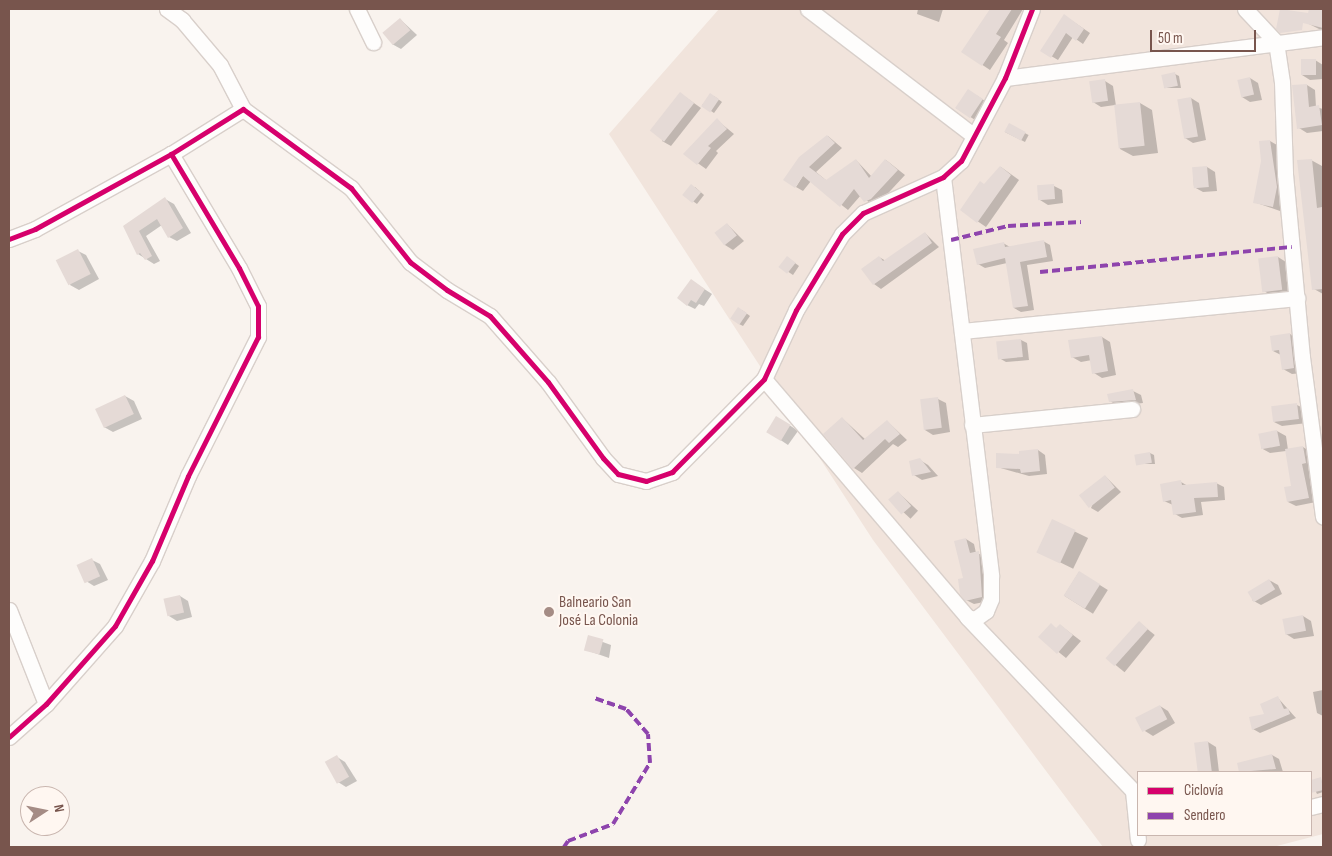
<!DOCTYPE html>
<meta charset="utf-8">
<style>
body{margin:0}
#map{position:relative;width:1332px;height:856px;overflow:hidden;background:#f9f3ee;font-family:"Sofia Sans Condensed",sans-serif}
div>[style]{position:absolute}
.residential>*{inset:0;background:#f1e4dc}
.shadow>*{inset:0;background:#0003;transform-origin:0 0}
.building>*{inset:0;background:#e5dad6;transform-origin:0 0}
.roads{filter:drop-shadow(1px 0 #d8cfca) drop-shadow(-1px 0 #d8cfca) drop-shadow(0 1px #d8cfca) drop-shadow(0 -1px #d8cfca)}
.minor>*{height:15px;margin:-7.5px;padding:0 7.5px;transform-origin:7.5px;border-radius:7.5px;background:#fefdfc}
.quiet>*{height:4px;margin-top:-2px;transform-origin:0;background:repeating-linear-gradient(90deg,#8e44ad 0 8px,transparent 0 12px)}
.cycleway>*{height:5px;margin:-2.5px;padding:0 2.5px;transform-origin:2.5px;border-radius:2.5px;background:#d6006c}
.dots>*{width:14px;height:14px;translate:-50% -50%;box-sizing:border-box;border:2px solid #fff7f1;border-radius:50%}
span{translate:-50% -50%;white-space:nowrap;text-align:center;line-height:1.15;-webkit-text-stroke:4px #fff7f1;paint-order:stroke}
.poi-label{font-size:16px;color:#78554d}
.left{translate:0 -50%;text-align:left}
.frame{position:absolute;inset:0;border:10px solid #78554d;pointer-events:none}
.legend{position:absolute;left:1137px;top:771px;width:175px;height:65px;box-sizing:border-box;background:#fff7f1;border:1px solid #c9b6af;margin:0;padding:6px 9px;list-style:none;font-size:15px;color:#78554d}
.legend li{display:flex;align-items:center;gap:10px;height:25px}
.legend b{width:25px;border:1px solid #c9b6af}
.north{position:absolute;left:20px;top:786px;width:50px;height:50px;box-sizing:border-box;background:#fff7f1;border:1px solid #c9b6af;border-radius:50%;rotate:79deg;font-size:14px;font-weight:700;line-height:20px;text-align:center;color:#78554d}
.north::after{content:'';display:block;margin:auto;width:18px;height:22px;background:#a58c85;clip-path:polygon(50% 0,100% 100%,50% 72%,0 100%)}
.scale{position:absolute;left:1150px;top:30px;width:106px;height:22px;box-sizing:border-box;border:2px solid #78554d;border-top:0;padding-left:6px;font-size:15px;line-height:18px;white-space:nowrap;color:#78554d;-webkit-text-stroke:4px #fff7f1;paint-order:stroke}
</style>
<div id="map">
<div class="residential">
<div style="clip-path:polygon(evenodd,719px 9px,1323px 9px,1323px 834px,1273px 847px,1103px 847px,873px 540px,609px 134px,719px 9px,1138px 772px,1311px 772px,1311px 835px,1138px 835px,1138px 772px)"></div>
</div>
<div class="shadow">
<div style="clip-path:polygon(918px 9px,943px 9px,939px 22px,917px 14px)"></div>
<div style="clip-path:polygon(992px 9px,1023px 9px,1004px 40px,1008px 43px,990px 70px,963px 52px)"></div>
<div style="clip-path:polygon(1310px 9px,1323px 9px,1323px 31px,1307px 23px)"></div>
<div style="clip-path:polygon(400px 19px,417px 35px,401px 49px,392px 44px)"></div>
<div style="clip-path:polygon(1071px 20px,1090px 33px,1083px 44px,1073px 37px,1058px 60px,1041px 50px)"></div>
<div style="clip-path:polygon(1315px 60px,1323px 65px,1323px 79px,1310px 80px,1302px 75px)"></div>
<div style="clip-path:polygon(1175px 74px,1179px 76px,1181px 88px,1164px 88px)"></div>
<div style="clip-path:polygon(1250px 78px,1258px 83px,1262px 100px,1250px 102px,1242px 97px)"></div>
<div style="clip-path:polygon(1105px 81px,1113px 86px,1116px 106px,1140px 103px,1152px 110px,1158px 153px,1133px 156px,1120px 149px,1115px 105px,1101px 107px,1093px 102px)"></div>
<div style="clip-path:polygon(1307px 85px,1315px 90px,1316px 107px,1323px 109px,1323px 131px,1307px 133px,1299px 128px)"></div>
<div style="clip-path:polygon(681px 94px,701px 108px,671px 146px,662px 141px)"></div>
<div style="clip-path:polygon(976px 95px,991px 105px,980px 123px,956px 108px)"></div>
<div style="clip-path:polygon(714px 96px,722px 102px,714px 113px,702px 105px)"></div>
<div style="clip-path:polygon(1191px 98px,1199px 103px,1206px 140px,1193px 143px,1185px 138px)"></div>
<div style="clip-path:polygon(717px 120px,734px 134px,716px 151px,718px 153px,706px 169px,685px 154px)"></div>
<div style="left:1009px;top:125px;width:22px;height:8px;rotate:27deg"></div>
<div style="clip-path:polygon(828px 136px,842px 148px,816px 172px,827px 181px,856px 160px,872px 177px,886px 160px,905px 175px,879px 203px,873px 206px,861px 195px,848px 210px,811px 181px,803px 191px,796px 187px)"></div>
<div style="clip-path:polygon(1270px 141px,1277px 145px,1284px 192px,1280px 211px,1254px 202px)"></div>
<div style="clip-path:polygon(1311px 160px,1322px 166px,1323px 180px,1323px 294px,1314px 289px)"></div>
<div style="clip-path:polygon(1001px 167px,1019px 180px,986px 227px,961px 210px)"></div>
<div style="clip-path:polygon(1207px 167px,1215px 172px,1217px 191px,1203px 192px,1194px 187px,1193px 168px)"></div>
<div style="clip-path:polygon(1054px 186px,1062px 190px,1063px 203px,1048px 205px,1040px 200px)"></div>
<div style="clip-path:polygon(695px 187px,704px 195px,697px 204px,684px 195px)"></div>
<div style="clip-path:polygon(165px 199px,174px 204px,191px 233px,177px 241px,169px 237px,162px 225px,146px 236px,160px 261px,154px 264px,138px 254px,124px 226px)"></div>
<div style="clip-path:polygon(727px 224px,744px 241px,733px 250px,725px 245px)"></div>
<div style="clip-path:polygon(925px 233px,939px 247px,881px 289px,874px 284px,879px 257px,886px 261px)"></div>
<div style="clip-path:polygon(1043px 241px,1050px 245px,1053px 261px,1027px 265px,1034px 310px,1021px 312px,1014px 308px,1007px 263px,985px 268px,978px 264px,1003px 243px,1010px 247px)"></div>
<div style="clip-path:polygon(78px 251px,86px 255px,99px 279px,79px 290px,70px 285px)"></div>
<div style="clip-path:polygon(1278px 257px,1286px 262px,1290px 294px,1272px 296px,1264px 291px)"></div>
<div style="clip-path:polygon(791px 260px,799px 266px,793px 275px,781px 267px)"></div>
<div style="clip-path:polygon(698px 285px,712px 294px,704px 306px,699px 304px,695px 309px,687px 305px)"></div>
<div style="clip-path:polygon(742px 310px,750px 316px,743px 326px,739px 324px)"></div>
<div style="clip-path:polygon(1290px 334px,1298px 339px,1302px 373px,1292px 374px,1283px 369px,1281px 355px,1273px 351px)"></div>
<div style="clip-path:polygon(1102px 337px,1110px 342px,1116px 375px,1102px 378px,1094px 373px,1092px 360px,1081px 362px,1072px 357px)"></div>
<div style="clip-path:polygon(1021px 340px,1027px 343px,1029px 360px,1006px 362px,999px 358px)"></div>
<div style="clip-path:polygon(1133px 391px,1141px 395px,1143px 403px,1118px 406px,1110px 401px)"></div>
<div style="clip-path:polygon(125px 396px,134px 401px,142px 419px,113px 432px,104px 427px)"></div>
<div style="clip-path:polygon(938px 399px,946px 403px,950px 432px,933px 435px,925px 430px)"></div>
<div style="clip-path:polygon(1297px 405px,1305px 409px,1307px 423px,1282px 426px,1274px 422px)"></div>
<div style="clip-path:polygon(842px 418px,866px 440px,887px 421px,907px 440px,898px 447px,893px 444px,862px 473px,854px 468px,825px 434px)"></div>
<div style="clip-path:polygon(785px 422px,798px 431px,788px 445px,767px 431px)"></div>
<div style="clip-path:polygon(1277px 431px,1286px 436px,1288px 450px,1303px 447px,1311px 452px,1316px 502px,1296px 506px,1288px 502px,1293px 487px,1286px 451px,1270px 453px,1261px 448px)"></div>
<div style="clip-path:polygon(1038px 450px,1045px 455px,1047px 474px,1029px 476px,997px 467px)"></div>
<div style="clip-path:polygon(1150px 453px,1154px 455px,1155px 464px,1136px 464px)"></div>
<div style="clip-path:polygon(920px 460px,928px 465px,938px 476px,922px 480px,914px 475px)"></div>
<div style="clip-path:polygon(1105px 476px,1121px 492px,1098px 512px,1091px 508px)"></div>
<div style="clip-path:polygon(1181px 482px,1188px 486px,1216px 483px,1224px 487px,1225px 500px,1201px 502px,1203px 515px,1182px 518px,1175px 514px,1173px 505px,1164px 501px)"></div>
<div style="left:899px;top:493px;width:26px;height:11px;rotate:43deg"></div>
<div style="left:1053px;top:521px;width:39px;height:34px;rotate:26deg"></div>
<div style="clip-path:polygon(966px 539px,974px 544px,976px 553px,986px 556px,989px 601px,974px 604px,966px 600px)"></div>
<div style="clip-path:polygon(92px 560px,100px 564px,108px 580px,94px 586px,86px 581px)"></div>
<div style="left:1079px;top:572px;width:34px;height:28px;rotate:32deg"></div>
<div style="clip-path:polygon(1269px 580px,1278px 585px,1282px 594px,1261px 605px,1252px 600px)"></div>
<div style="clip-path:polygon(180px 596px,188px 601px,192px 617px,177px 621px,169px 616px)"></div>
<div style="clip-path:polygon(1303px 616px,1311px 621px,1314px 636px,1294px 639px,1286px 634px)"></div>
<div style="left:1140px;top:623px;width:19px;height:48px;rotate:39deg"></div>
<div style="clip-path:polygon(1051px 625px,1057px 629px,1060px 625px,1081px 641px,1066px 658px,1040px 637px)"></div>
<div style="clip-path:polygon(589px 637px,611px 645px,609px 658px,586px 650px)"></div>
<div style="clip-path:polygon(1323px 690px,1323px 716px,1317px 713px,1313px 692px)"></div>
<div style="clip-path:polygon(1278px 698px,1296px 718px,1260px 733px,1253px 729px)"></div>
<div style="clip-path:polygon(1160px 706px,1168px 711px,1175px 723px,1153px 736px,1145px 731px)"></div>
<div style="clip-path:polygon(1208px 742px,1216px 747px,1219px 772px,1199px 772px,1195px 744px)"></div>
<div style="clip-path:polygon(1272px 755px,1279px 759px,1283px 772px,1240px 772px,1238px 764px)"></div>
<div style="clip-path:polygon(337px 757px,345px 762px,357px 781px,346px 787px,338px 782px)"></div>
<div style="clip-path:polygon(1321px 779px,1323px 792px,1317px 794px,1311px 781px)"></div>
</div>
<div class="building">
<div style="clip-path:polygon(990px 9px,1012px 9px,996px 34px,1001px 37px,982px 66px,961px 52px)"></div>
<div style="clip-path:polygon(1280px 9px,1308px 13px,1309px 9px,1323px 9px,1323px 28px,1303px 23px,1302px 30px,1280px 33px,1276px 29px)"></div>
<div style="clip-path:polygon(1064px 14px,1084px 29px,1076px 41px,1066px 33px,1051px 58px,1040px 51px)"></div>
<div style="left:400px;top:18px;width:16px;height:23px;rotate:50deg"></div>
<div style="left:1301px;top:59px;width:15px;height:16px"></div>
<div style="left:1175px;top:72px;width:14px;height:14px;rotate:78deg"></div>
<div style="left:1250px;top:77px;width:18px;height:13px;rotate:77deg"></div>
<div style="left:1105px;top:79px;width:22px;height:16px;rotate:82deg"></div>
<div style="clip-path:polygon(1307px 84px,1309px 107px,1319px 105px,1322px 125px,1297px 129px,1292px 85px)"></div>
<div style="left:968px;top:89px;width:18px;height:23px;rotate:34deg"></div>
<div style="left:680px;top:92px;width:18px;height:49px;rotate:38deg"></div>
<div style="left:710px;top:93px;width:11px;height:16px;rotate:34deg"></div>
<div style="left:1191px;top:97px;width:40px;height:14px;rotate:80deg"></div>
<div style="left:1140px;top:102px;width:44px;height:26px;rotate:84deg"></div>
<div style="clip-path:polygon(717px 118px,727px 129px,708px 146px,711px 148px,697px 165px,683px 154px)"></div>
<div style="left:1009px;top:123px;width:19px;height:10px;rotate:28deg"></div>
<div style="clip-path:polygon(827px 135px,835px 143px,809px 167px,826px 180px,856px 159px,869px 178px,885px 159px,898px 170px,871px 199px,864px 202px,854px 189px,840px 207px,803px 176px,795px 188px,783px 180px,799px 157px)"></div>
<div style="clip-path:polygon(1270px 140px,1277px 187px,1273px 207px,1253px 203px,1261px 161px,1259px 141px)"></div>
<div style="clip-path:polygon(1312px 159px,1317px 208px,1322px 207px,1323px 222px,1323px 289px,1312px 290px,1297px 160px)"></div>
<div style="clip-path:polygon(1000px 166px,1011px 175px,977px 223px,960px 210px,980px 181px,984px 184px)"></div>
<div style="left:1207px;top:166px;width:21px;height:15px;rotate:85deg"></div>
<div style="left:691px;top:184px;width:13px;height:14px;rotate:39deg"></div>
<div style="left:1054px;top:184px;width:15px;height:17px;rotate:86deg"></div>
<div style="clip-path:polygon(165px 197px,183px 228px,168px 238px,157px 219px,139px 231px,152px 256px,145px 260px,140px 253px,137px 255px,123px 226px)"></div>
<div style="left:727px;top:223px;width:16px;height:16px;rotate:52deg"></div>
<div style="clip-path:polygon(925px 232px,932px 243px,873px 285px,861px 269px,879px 256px,883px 261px)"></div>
<div style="clip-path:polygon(1044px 240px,1047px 257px,1020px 262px,1028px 306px,1013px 308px,1005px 258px,977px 265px,973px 249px,1004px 242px,1005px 247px)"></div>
<div style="left:78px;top:249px;width:28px;height:25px;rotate:63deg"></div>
<div style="left:787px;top:256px;width:11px;height:14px;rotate:38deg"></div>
<div style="left:1278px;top:256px;width:34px;height:20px;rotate:83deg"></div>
<div style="clip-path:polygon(691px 279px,705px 289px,696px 303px,691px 300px,687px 306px,677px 298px)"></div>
<div style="left:738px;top:307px;width:11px;height:14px;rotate:34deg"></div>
<div style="clip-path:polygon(1290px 333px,1294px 368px,1282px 370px,1279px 350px,1272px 351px,1270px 336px)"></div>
<div style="clip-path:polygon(1102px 336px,1108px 371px,1092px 374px,1089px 355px,1071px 358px,1068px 340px)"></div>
<div style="left:1021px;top:339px;width:18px;height:25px;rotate:84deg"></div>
<div style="clip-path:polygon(1133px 389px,1136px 400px,1109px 402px,1107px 394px)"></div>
<div style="left:125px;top:395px;width:21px;height:33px;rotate:65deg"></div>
<div style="left:938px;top:397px;width:31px;height:18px;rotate:83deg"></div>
<div style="left:1297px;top:403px;width:16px;height:26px;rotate:83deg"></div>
<div style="left:776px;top:416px;width:17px;height:19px;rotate:31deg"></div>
<div style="clip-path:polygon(842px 417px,863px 440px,887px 420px,900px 434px,889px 443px,885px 439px,853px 469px,823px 434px)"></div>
<div style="left:1277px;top:430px;width:16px;height:19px;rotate:79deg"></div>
<div style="clip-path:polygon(1303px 446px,1306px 463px,1302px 464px,1309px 498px,1287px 502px,1284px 487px,1291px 486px,1285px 449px)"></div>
<div style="clip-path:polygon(1038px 449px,1040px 471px,1021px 473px,1020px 469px,996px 468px,996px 453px,1019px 454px,1019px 451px)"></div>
<div style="left:1150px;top:452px;width:11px;height:16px;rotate:80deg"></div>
<div style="clip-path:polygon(920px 458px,931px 472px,912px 476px,909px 461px)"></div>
<div style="left:1105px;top:475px;width:16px;height:33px;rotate:52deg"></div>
<div style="clip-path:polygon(1181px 480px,1182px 485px,1217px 482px,1218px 497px,1194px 498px,1196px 512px,1173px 515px,1171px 500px,1163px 502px,1160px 484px)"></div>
<div style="left:898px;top:491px;width:20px;height:13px;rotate:49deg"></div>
<div style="left:1052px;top:519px;width:26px;height:37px;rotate:25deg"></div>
<div style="clip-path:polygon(966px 538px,970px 553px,979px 551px,982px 597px,965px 601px,960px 594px,958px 579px,963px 578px,954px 541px)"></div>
<div style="left:92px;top:558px;width:20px;height:17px;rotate:66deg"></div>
<div style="left:1079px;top:571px;width:25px;height:29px;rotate:32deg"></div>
<div style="left:1269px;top:579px;width:12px;height:25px;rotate:59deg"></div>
<div style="left:180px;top:595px;width:18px;height:17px;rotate:77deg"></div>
<div style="left:1303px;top:615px;width:16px;height:21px;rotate:79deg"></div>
<div style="left:1139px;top:621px;width:12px;height:50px;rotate:42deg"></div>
<div style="clip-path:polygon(1051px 623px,1056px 628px,1060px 624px,1073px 635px,1057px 654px,1038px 637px)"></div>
<div style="left:588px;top:635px;width:16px;height:16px;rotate:15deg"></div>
<div style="clip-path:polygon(1278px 696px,1284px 709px,1288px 708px,1290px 714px,1252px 730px,1249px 717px,1264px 714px,1260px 704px)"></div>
<div style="left:1160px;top:705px;width:16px;height:28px;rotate:63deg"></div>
<div style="left:1208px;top:741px;width:31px;height:14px;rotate:83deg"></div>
<div style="clip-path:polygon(1272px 754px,1276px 769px,1239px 772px,1237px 763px)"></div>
<div style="left:337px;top:755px;width:25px;height:14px;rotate:61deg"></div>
<div style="clip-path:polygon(1321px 777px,1323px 790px,1311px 793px,1311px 780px)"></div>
</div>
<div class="roads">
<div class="minor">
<div style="left:167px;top:9px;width:19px;rotate:36deg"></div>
<div style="left:182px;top:20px;width:59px;rotate:49.8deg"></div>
<div style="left:220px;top:65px;width:50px;rotate:62.4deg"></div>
<div style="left:357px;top:9px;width:37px;rotate:64deg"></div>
<div style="left:808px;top:9px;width:209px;rotate:37.4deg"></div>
<div style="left:1245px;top:9px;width:45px;rotate:46.8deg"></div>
<div style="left:1276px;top:42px;width:40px;rotate:81.5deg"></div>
<div style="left:1282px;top:82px;width:92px;rotate:88.1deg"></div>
<div style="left:1285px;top:174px;width:184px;rotate:84.7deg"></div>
<div style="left:1302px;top:357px;width:161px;rotate:82.5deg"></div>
<div style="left:1005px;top:78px;width:321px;rotate:-7.3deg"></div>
<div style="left:943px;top:177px;width:402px;rotate:83.1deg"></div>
<div style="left:991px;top:576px;width:23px;rotate:90deg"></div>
<div style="left:991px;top:599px;width:13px;rotate:113deg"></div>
<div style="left:986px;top:611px;width:14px;rotate:144deg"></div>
<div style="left:975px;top:619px;width:8px;rotate:-166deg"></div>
<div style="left:9px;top:239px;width:28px;rotate:-21deg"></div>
<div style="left:35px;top:229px;width:155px;rotate:-28.9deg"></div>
<div style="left:171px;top:154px;width:85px;rotate:-32deg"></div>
<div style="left:243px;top:109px;width:134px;rotate:36.2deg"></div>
<div style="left:351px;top:188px;width:95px;rotate:51.4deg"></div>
<div style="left:410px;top:262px;width:46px;rotate:37.1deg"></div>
<div style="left:447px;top:290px;width:50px;rotate:31.2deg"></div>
<div style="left:490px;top:316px;width:88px;rotate:48.7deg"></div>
<div style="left:548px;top:382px;width:94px;rotate:54.1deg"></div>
<div style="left:603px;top:458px;width:22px;rotate:47deg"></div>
<div style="left:618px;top:474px;width:29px;rotate:14deg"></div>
<div style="left:646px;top:481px;width:28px;rotate:-19deg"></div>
<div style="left:672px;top:472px;width:131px;rotate:-45.3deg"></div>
<div style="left:764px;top:379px;width:76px;rotate:-65.1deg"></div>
<div style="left:796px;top:310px;width:89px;rotate:-58.8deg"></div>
<div style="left:842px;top:234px;width:30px;rotate:-45deg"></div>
<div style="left:863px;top:213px;width:88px;rotate:-24.2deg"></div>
<div style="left:943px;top:177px;width:24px;rotate:-42deg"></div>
<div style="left:961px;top:161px;width:94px;rotate:-62.1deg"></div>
<div style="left:1005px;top:78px;width:74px;rotate:-68.6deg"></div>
<div style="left:962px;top:331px;width:337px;rotate:-5.6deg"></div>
<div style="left:764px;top:379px;width:313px;rotate:49.5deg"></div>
<div style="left:967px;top:617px;width:240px;rotate:46.3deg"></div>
<div style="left:1133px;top:791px;width:49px;rotate:84.2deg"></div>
<div style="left:972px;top:425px;width:161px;rotate:-5.7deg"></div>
<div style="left:9px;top:610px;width:101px;rotate:68.5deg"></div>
<div style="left:9px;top:737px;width:50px;rotate:-41.7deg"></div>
<div style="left:46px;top:704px;width:104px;rotate:-48.5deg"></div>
<div style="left:115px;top:626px;width:75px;rotate:-60.4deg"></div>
<div style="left:152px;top:561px;width:92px;rotate:-67deg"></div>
<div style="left:188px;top:476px;width:156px;rotate:-63.3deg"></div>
<div style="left:258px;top:337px;width:31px;rotate:-90deg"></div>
<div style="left:258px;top:306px;width:42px;rotate:-116.6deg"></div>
<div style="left:239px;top:268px;width:133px;rotate:-120.8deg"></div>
<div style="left:1311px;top:807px;width:12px;rotate:-14deg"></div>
</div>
</div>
<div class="quiet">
<div style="left:951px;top:240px;width:59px;rotate:-13.8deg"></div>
<div style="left:1008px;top:226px;width:73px;rotate:-3.1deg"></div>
<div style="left:1040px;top:272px;width:253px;rotate:-5.7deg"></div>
<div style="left:564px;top:847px;width:7px;rotate:-56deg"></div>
<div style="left:568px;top:841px;width:48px;rotate:-20.7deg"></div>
<div style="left:613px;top:824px;width:71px;rotate:-58.8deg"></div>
<div style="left:650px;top:763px;width:29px;rotate:-94deg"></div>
<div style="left:648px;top:734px;width:33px;rotate:-131deg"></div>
<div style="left:626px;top:709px;width:34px;rotate:-161deg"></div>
</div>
<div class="cycleway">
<div style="left:9px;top:239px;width:28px;rotate:-21deg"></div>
<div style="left:35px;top:229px;width:155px;rotate:-28.9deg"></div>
<div style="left:171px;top:154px;width:85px;rotate:-32deg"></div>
<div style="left:243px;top:109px;width:134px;rotate:36.2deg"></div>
<div style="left:351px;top:188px;width:95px;rotate:51.4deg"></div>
<div style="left:410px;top:262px;width:46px;rotate:37.1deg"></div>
<div style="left:447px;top:290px;width:50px;rotate:31.2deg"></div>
<div style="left:490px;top:316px;width:88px;rotate:48.7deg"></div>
<div style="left:548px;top:382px;width:94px;rotate:54.1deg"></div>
<div style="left:603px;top:458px;width:22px;rotate:47deg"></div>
<div style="left:618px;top:474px;width:29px;rotate:14deg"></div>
<div style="left:646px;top:481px;width:28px;rotate:-19deg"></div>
<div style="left:672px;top:472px;width:131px;rotate:-45.3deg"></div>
<div style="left:764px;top:379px;width:76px;rotate:-65.1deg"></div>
<div style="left:796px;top:310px;width:89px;rotate:-58.8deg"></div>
<div style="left:842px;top:234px;width:30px;rotate:-45deg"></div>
<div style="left:863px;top:213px;width:88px;rotate:-24.2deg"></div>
<div style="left:943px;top:177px;width:24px;rotate:-42deg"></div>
<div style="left:961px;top:161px;width:94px;rotate:-62.1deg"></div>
<div style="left:1005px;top:78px;width:74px;rotate:-68.6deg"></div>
<div style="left:9px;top:737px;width:50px;rotate:-41.7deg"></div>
<div style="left:46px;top:704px;width:104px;rotate:-48.5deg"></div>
<div style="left:115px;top:626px;width:75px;rotate:-60.4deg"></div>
<div style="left:152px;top:561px;width:92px;rotate:-67deg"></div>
<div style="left:188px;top:476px;width:156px;rotate:-63.3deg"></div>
<div style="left:258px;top:337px;width:31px;rotate:-90deg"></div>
<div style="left:258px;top:306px;width:42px;rotate:-116.6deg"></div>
<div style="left:239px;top:268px;width:133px;rotate:-120.8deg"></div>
</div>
<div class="dots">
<div style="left:549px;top:612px;background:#a58c85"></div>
</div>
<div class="poi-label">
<span class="left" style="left:559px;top:612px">Balneario San<br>José La Colonia</span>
</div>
<div class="frame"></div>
<ul class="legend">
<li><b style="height:6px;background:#d6006c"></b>Ciclovía</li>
<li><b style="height:6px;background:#8e44ad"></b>Sendero</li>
</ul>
<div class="north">N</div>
<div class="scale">50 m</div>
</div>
